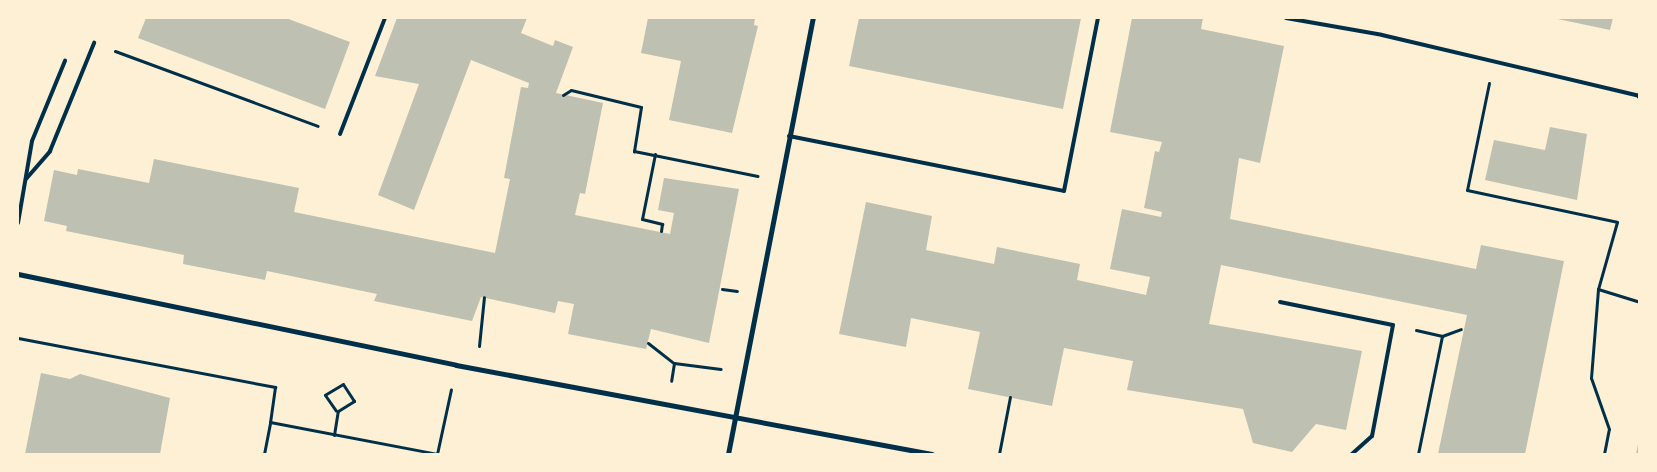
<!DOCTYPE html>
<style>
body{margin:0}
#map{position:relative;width:1657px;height:472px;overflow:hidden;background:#fdf0d5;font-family:"Space Grotesk",sans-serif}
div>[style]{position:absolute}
.building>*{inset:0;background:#bec0b2}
.path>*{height:3px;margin:-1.5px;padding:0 1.5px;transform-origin:1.5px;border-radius:1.5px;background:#003049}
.service>*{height:4px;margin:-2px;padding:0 2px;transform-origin:2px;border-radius:2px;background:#003049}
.minor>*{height:5px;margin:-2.5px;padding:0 2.5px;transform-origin:2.5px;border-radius:2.5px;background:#003049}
span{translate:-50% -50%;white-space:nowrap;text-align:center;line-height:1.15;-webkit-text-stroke:5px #fdf0d5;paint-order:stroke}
.frame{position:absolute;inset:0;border:19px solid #fdf0d5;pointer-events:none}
</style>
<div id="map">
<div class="building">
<div style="clip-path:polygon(146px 18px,286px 18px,350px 42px,325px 109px,138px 38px)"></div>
<div style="clip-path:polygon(397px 18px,527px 18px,521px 33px,553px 46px,555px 40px,573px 47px,556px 93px,603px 103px,585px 194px,580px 193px,575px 215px,670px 234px,674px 213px,658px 210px,664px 178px,739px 189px,709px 343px,651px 329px,646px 349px,568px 334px,574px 304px,558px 301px,555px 313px,481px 297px,472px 321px,374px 301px,377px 294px,267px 271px,265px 280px,183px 264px,184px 255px,66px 231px,67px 226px,44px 221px,54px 170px,77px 175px,78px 169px,149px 183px,154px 159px,299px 188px,294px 212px,495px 253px,510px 179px,504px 178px,521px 87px,528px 88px,529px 83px,471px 60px,414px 210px,378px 195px,419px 84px,375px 76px)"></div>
<div style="clip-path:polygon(648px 18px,755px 18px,754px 25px,758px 26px,732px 133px,669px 120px,681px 61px,641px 53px)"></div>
<div style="clip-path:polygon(859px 18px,1081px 18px,1063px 109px,849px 66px)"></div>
<div style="clip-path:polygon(1132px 18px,1203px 18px,1201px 29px,1284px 46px,1260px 163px,1239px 158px,1230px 219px,1476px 269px,1481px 245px,1564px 261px,1525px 454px,1438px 454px,1467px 315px,1221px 265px,1209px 324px,1362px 351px,1346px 430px,1316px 424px,1292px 452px,1253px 443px,1243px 409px,1127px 390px,1133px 361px,1064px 348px,1052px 406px,968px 389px,980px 332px,911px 318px,906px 347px,839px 334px,866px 202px,932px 216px,926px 250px,994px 264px,997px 247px,1080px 264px,1077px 280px,1146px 295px,1150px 277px,1110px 269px,1122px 209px,1161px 217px,1162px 212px,1144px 208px,1155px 151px,1159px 152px,1162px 142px,1110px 132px)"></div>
<div style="clip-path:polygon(1553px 18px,1613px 18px,1610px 30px)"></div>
<div style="clip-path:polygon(1550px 127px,1587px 134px,1577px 200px,1485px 180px,1494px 140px,1545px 150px)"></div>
<div style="clip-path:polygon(41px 373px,70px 379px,80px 374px,170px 398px,160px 454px,25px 454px)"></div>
<div style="clip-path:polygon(1639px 440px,1640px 454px,1636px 454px)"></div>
</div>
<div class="path">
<div style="left:115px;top:51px;width:216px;rotate:20.3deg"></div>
<div style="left:1489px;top:83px;width:109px;rotate:101.6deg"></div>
<div style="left:1467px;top:190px;width:153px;rotate:12deg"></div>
<div style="left:1617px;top:222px;width:70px;rotate:105.8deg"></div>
<div style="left:563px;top:95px;width:9px;rotate:-32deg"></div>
<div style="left:571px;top:90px;width:72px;rotate:13.7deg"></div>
<div style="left:641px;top:107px;width:45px;rotate:99deg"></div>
<div style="left:634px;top:151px;width:126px;rotate:11.4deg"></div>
<div style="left:655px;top:154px;width:66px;rotate:101.3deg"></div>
<div style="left:642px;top:219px;width:21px;rotate:14deg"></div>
<div style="left:662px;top:224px;width:7px;rotate:98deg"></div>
<div style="left:722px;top:289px;width:15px;rotate:8deg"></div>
<div style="left:1416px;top:330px;width:27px;rotate:13deg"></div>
<div style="left:18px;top:338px;width:262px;rotate:10.8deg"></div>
<div style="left:275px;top:387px;width:35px;rotate:98deg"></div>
<div style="left:648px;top:343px;width:33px;rotate:38deg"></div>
<div style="left:674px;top:363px;width:18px;rotate:99deg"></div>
<div style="left:479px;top:346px;width:49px;rotate:-84.2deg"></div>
<div style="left:674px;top:363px;width:47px;rotate:7.3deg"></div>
<div style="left:334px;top:435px;width:24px;rotate:-81deg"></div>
<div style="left:338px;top:411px;width:19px;rotate:-32deg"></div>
<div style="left:354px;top:401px;width:20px;rotate:-123deg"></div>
<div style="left:343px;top:384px;width:21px;rotate:149deg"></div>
<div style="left:325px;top:395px;width:19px;rotate:55deg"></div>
<div style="left:264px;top:454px;width:33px;rotate:-79deg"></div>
<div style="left:270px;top:422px;width:170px;rotate:10.8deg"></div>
<div style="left:437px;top:454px;width:66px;rotate:-77.8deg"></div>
<div style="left:999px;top:454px;width:58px;rotate:-79.1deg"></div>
<div style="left:1418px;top:454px;width:120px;rotate:-78.5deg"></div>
<div style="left:1442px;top:336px;width:20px;rotate:-20deg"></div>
<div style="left:1604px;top:454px;width:25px;rotate:-79deg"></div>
<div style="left:1609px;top:429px;width:54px;rotate:-109.4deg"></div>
<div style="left:1591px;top:378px;width:89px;rotate:-85.5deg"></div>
<div style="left:1598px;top:289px;width:44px;rotate:17.2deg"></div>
</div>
<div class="service">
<div style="left:1286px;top:18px;width:97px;rotate:10deg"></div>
<div style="left:1382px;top:35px;width:265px;rotate:13.3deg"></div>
<div style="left:340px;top:134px;width:124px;rotate:-68.8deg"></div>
<div style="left:789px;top:136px;width:280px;rotate:11.3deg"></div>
<div style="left:1064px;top:191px;width:176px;rotate:-78.9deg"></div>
<div style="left:26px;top:179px;width:37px;rotate:-49deg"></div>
<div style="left:50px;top:151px;width:117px;rotate:-67.8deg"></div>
<div style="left:18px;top:223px;width:83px;rotate:-80.3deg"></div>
<div style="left:32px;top:141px;width:87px;rotate:-67.6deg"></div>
<div style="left:1280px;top:302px;width:115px;rotate:11.5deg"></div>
<div style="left:1393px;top:325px;width:113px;rotate:100.7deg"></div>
<div style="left:1372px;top:436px;width:27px;rotate:138deg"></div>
</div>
<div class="minor">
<div style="left:1639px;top:96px;width:4px;rotate:-76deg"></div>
<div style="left:18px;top:274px;width:447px;rotate:11.7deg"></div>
<div style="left:456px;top:365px;width:484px;rotate:10.6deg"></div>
<div style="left:728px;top:454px;width:444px;rotate:-79deg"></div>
</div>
<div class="frame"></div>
</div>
